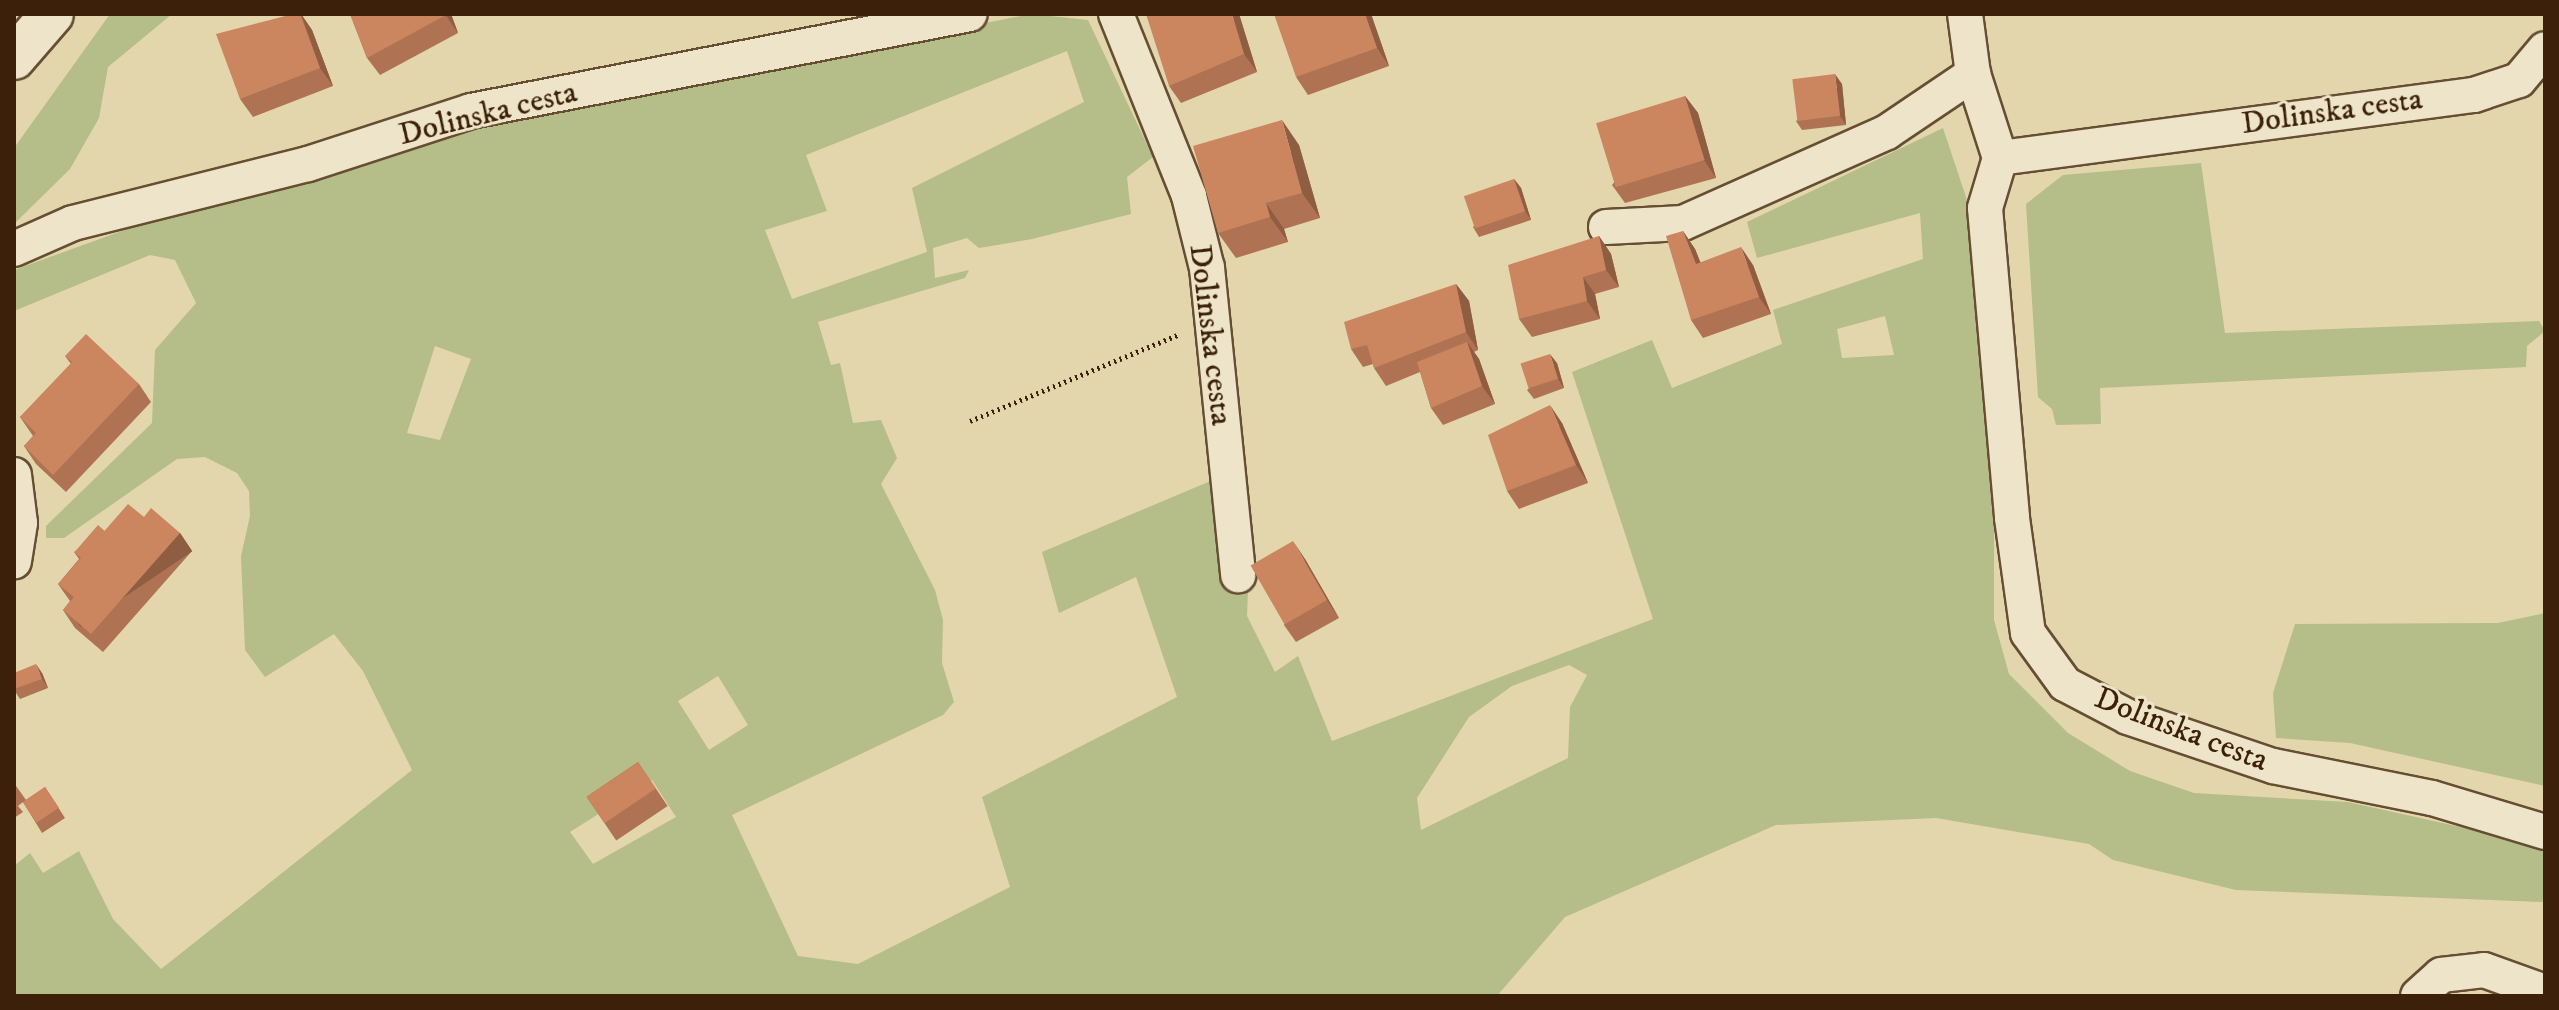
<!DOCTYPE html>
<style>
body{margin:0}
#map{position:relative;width:2559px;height:1010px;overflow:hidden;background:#e3d6ac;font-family:"IM FELL DW Pica",serif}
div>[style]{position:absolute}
.green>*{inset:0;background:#b5bd88}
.path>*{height:5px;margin-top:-2.5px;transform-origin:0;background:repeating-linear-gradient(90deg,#3c2009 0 2px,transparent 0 6px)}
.roads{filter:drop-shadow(2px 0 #664e32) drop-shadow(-2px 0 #664e32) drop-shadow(0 2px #664e32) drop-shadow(0 -2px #664e32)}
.minor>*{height:34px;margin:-17px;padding:0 17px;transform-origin:17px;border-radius:17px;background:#ede4c9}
.tertiary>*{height:42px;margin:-21px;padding:0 21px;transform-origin:21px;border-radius:21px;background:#ede4c9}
.wall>*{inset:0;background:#af7252;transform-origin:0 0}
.shaded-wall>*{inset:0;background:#8e5d42;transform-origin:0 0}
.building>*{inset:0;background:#cb855f;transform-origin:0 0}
span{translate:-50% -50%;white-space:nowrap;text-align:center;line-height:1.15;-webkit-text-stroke:6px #ede4c9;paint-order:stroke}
.street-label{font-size:32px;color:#3c2009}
.frame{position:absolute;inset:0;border:16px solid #3c2009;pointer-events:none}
</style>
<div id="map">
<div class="green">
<div style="clip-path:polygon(110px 14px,172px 14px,108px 67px,99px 118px,70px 169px,14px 224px,14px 148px)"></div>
<div style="clip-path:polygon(evenodd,1031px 14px,1088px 20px,1153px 157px,1127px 177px,1131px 214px,1032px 239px,979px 248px,967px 238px,933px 248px,935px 278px,969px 270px,965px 278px,818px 322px,831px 365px,840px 363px,853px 423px,881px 420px,897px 458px,881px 484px,935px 590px,943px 620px,942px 663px,954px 702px,943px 715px,732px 815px,798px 956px,858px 964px,1010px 887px,982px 797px,1177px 697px,1136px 577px,1059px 613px,1042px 552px,1213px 480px,1229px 576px,1248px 591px,1247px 616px,1275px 672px,1298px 656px,1332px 741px,1653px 619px,1572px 372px,1652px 340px,1672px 388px,1782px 344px,1773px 310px,1923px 259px,1920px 213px,1757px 258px,1747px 222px,1943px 128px,1966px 197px,1994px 410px,1994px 620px,2009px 674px,2068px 733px,2130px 771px,2194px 793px,2348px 802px,2519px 840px,2545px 851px,2545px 902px,2236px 890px,2113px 860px,2089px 844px,1936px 818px,1776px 825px,1565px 917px,1497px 996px,14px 996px,14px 866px,30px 853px,43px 873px,79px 851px,113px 919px,161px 969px,412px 770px,363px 671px,334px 634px,265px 677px,245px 650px,241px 556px,250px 516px,249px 491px,237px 473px,205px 457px,177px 459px,64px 538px,46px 538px,46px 526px,152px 423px,155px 350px,196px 303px,175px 260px,150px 255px,14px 311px,14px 270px,166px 215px,290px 187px,495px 121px,1031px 14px,1067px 51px,1084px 102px,912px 188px,927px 252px,792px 299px,765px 230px,827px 211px,806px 155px,1067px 51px,1031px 14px,1885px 316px,1894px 355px,1842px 358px,1837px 329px,1885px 316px,1031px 14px,435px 346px,471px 359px,440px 440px,407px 433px,435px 346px,1031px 14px,1569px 665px,1587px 675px,1570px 707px,1568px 758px,1421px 830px,1417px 798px,1469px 717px,1512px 686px,1569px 665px,1031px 14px,718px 676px,748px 725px,709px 750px,678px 701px,718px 676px,1031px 14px,652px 780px,676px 817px,593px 864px,570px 832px,652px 780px)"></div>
<div style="clip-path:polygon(2201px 163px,2225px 333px,2539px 321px,2545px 331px,2527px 346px,2526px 367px,2100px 388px,2101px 424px,2056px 425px,2052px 409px,2038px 397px,2026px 204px,2063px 175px)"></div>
<div style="clip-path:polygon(2545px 613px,2545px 786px,2350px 743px,2276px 738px,2273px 693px,2295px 624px,2498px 623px)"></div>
</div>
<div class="path">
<div style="left:970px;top:421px;width:225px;rotate:-22.5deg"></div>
</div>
<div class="roads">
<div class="minor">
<div style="left:1116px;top:14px;width:196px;rotate:68.1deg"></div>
<div style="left:1189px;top:196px;width:74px;rotate:76deg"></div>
<div style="left:1207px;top:268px;width:309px;rotate:84.2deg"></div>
<div style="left:1965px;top:14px;width:61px;rotate:82.4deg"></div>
<div style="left:1973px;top:74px;width:88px;rotate:72.2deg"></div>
<div style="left:2000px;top:158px;width:478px;rotate:-7.6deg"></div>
<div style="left:2474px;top:95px;width:47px;rotate:-18.4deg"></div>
<div style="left:2519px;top:80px;width:40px;rotate:-50deg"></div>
<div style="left:2000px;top:158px;width:52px;rotate:106.7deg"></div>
<div style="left:1985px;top:208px;width:311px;rotate:85deg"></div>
<div style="left:2012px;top:518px;width:116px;rotate:82.1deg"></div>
<div style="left:2028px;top:633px;width:63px;rotate:54deg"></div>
<div style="left:2065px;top:684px;width:71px;rotate:27.6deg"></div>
<div style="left:2128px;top:717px;width:153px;rotate:18.7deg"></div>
<div style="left:2273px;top:766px;width:162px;rotate:11.4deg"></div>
<div style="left:2432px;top:798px;width:118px;rotate:16.7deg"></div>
<div style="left:1606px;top:227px;width:77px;rotate:-3deg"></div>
<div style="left:1683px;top:223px;width:223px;rotate:-24deg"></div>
<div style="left:1887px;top:132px;width:104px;rotate:-34deg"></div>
<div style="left:14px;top:249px;width:64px;rotate:-23.8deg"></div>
<div style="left:73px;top:223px;width:242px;rotate:-14.1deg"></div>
<div style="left:308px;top:164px;width:171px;rotate:-18deg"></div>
<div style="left:471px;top:111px;width:508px;rotate:-11deg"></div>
<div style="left:14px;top:475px;width:48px;rotate:82.9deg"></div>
<div style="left:20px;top:523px;width:39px;rotate:99deg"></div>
<div style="left:2418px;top:996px;width:31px;rotate:-42deg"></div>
<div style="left:2441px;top:975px;width:43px;rotate:-6.6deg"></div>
<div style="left:2484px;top:970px;width:65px;rotate:19.8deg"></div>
</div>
<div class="tertiary">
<div style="left:14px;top:58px;width:58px;rotate:-49.2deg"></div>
</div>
</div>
<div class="wall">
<div style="clip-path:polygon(301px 14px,312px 30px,333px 86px,253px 117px,240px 99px)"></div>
<div style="clip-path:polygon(350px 14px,451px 14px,458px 33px,380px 75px,367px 58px)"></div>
<div style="clip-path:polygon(1239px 14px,1257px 72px,1181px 103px,1169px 86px)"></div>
<div style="clip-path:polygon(1371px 14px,1389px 66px,1308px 95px,1296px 77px)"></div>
<div style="clip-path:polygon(1842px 84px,1846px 125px,1802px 130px,1796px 121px)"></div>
<div style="clip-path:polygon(1685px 96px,1698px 113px,1716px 178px,1625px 203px,1612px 185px)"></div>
<div style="clip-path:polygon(1299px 145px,1320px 218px,1284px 229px,1288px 242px,1236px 258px,1218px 233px)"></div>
<div style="clip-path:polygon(1514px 179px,1521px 188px,1531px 220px,1479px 237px,1473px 227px)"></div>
<div style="clip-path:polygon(1683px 231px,1695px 249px,1700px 262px,1753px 265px,1771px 314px,1703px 338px,1691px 320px)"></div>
<div style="clip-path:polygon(1599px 236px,1611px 254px,1619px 287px,1595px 294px,1600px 319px,1532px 337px,1519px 319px)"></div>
<div style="clip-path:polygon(1456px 284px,1469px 301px,1478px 350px,1474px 352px,1479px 359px,1495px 404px,1443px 425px,1431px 408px,1420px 372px,1386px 386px,1374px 368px,1373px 364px,1363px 367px,1351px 349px)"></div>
<div style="clip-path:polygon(65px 356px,139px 384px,151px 402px,66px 492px,36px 464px,24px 446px,33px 436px,20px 417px,71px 364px)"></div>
<div style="clip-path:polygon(1557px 363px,1564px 388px,1534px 399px,1527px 390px)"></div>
<div style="clip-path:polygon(1562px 423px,1588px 483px,1519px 509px,1507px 491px)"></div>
<div style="clip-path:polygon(144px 517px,180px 533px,192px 551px,103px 652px,75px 628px,63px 610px,70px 601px,58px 584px,79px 559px,74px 552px,105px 531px)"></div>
<div style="clip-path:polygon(1305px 559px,1339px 618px,1296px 642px,1284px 625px)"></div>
<div style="clip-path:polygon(14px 673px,42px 673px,48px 688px,20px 699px,14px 690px)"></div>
<div style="left:638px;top:762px;width:53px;height:62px;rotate:56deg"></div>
<div style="clip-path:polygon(14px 783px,26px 800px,45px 787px,65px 818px,42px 833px,23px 802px,18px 806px,23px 812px,14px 818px)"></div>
</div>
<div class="shaded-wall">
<div style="clip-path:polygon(301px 14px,312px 30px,333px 86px,320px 68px)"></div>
<div style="clip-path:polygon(445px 14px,451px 14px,458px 33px)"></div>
<div style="clip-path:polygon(1232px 14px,1239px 14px,1257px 72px,1244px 54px)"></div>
<div style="clip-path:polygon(1365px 14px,1371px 14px,1389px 66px,1377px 48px)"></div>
<div style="clip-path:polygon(1835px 74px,1842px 84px,1846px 125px,1840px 116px)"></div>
<div style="clip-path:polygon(1685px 96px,1698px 113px,1716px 178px,1704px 160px)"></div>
<div style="clip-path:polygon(1282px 120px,1299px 145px,1320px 218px,1302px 193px)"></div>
<div style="clip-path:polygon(1514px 179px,1521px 188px,1531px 220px,1525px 211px)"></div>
<div style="clip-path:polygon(1266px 203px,1284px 229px,1288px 242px,1270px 217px)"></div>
<div style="clip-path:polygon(1683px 231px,1695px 249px,1708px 281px,1696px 264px)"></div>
<div style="clip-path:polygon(1599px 236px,1611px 254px,1619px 287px,1606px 270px)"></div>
<div style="clip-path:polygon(1741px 247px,1753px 265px,1771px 314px,1759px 297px)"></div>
<div style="clip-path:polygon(1583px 277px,1595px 294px,1600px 319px,1587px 301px)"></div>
<div style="clip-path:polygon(1456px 284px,1469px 301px,1478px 350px,1466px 332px)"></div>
<div style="clip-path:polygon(1467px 342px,1479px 359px,1495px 404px,1482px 386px)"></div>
<div style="clip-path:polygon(1550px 354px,1557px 363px,1564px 388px,1558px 379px)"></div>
<div style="clip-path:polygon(1550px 405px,1562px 423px,1588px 483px,1576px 465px)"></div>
<div style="left:180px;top:533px;width:22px;height:135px;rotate:56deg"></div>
<div style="clip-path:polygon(1293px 541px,1305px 559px,1339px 618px,1327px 600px)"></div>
<div style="clip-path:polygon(36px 664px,42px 673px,48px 688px,42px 679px)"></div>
</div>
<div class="building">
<div style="clip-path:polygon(293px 14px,300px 14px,320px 68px,240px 99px,216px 34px)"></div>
<div style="clip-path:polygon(350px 14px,445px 14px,446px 15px,367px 58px)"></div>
<div style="clip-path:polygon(1146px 14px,1232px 14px,1244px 54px,1169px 86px)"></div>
<div style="clip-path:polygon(1274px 14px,1365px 14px,1377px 48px,1296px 77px)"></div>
<div style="left:1835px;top:74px;width:42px;height:43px;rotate:83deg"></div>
<div style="left:1685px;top:96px;width:67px;height:93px;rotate:73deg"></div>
<div style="clip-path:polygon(1282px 120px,1302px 193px,1266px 203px,1270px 217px,1218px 233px,1193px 146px)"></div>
<div style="left:1514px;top:179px;width:34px;height:53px;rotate:71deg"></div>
<div style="clip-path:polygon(1683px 231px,1696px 264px,1741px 247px,1759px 297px,1691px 320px,1666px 236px)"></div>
<div style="clip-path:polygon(1599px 236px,1606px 270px,1583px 277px,1587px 301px,1519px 319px,1508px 265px)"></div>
<div style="clip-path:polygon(1456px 284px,1466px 332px,1374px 368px,1367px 345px,1351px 349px,1344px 322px)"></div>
<div style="clip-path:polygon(86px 334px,139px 384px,53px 475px,24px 446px,36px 433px,20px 417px,72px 362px,65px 356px)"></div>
<div style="clip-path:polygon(1467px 342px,1482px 386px,1431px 408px,1417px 362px)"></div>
<div style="left:1550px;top:354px;width:26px;height:31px;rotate:72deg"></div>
<div style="clip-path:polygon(1550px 405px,1576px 465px,1507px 491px,1488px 435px)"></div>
<div style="clip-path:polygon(128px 504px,144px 517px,151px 508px,180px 533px,91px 634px,63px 610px,74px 597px,58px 584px)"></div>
<div style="left:98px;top:525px;width:9px;height:36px;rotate:41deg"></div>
<div style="left:1293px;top:541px;width:68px;height:49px;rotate:60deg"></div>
<div style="clip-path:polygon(36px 664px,42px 679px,14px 689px,14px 673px)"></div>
<div style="left:638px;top:762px;width:32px;height:62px;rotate:56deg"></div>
<div style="left:45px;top:787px;width:25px;height:27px;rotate:56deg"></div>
</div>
<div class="street-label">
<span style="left:2332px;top:112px;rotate:-8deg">Dolinska cesta</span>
<span style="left:488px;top:114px;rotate:-14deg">Dolinska cesta</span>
<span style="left:1210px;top:335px;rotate:83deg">Dolinska cesta</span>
<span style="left:2181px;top:730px;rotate:21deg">Dolinska cesta</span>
</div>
<div class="frame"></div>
</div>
